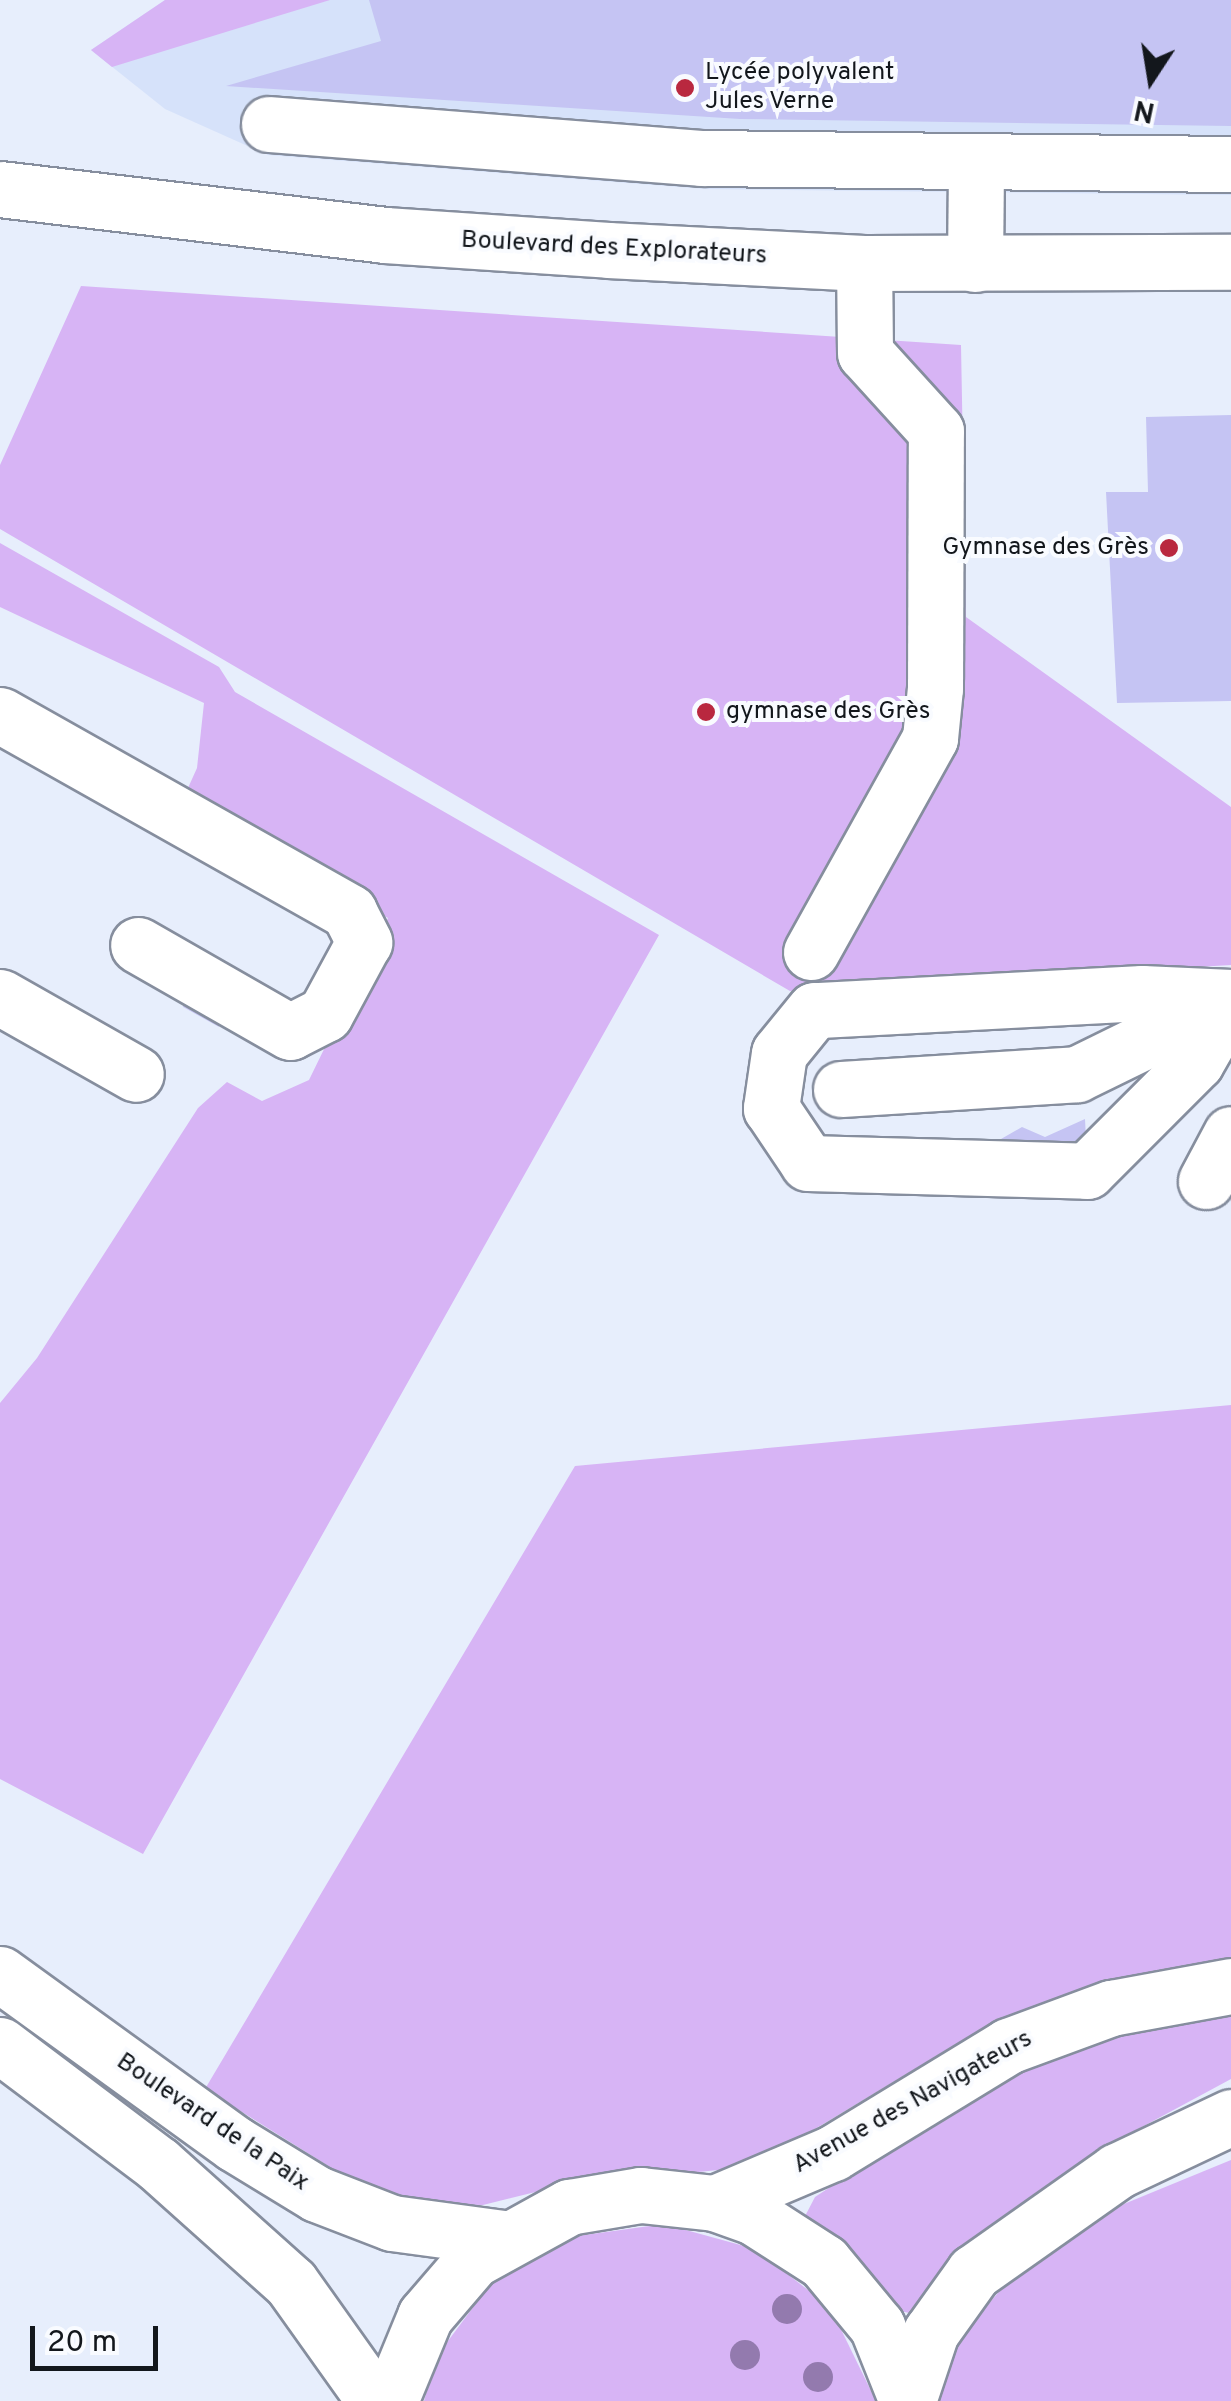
<!DOCTYPE html>
<meta charset="utf-8">
<style>
body{margin:0}
#map{position:relative;width:1231px;height:2401px;overflow:hidden;background:#e7eefc;font-family:Overpass,sans-serif}
div>[style]{position:absolute}
.built>*{inset:0;background:#d6e2fa}
.green>*{inset:0;background:#d7b4f5}
.building>*{inset:0;background:#c5c4f3;transform-origin:0 0}
.roads{filter:drop-shadow(2px 0 #868e9e) drop-shadow(-2px 0 #868e9e) drop-shadow(0 2px #868e9e) drop-shadow(0 -2px #868e9e)}
.minor>*{height:55px;margin:-27.5px;padding:0 27.5px;transform-origin:27.5px;border-radius:27.5px;background:#fff}
.major>*{height:55px;margin:-27.5px;padding:0 27.5px;transform-origin:27.5px;border-radius:27.5px;background:#fff}
.trees>*{width:30px;height:30px;margin:-15px;border-radius:50%;background:#937aae}
.dots>*{width:28px;height:28px;translate:-50% -50%;box-sizing:border-box;border:5px solid #f9fbff;border-radius:50%}
span{translate:-50% -50%;white-space:nowrap;text-align:center;line-height:1.15;-webkit-text-stroke:8px #f9fbff;paint-order:stroke}
.poi-label{font-size:25px;color:#13171c}
.left{translate:0 -50%;text-align:left}
.right{translate:-100% -50%;text-align:right}
.street-label{font-size:25px;color:#13171c}
.north{position:absolute;left:1101px;top:30px;width:100px;height:100px;-webkit-text-stroke:8px #f9fbff;paint-order:stroke;rotate:192deg;font-size:28px;font-weight:700;line-height:40px;text-align:center;color:#13171c}
.north::after{content:'';display:block;margin:auto;width:35px;height:45px;background:#13171c;clip-path:polygon(50% 0,100% 100%,50% 72%,0 100%)}
.scale{position:absolute;left:30px;top:2326px;width:128px;height:45px;box-sizing:border-box;border:5px solid #13171c;border-top:0;padding-left:12px;font-size:30px;line-height:35px;white-space:nowrap;color:#13171c;-webkit-text-stroke:8px #f9fbff;paint-order:stroke}
</style>
<div id="map">
<div class="built">
<div style="clip-path:polygon(165px 0,1231px 0,1231px 195px,705px 189px,268px 155px,165px 109px,91px 50px)"></div>
</div>
<div class="green">
<div style="clip-path:polygon(165px 0,330px 0,112px 67px,91px 50px)"></div>
<div style="clip-path:polygon(81px 286px,961px 345px,966px 617px,1231px 807px,1231px 965px,790px 991px,0 529px,0 465px)"></div>
<div style="clip-path:polygon(0 543px,219px 667px,235px 692px,659px 935px,143px 1854px,0 1779px,0 1403px,37px 1358px,198px 1108px,227px 1082px,262px 1101px,309px 1080px,388px 918px,183px 799px,197px 768px,204px 703px,0 607px)"></div>
<div style="clip-path:polygon(1231px 1405px,1231px 1967px,1083px 1992px,920px 2066px,780px 2150px,728px 2169px,560px 2186px,483px 2205px,424px 2204px,362px 2187px,205px 2089px,575px 1466px)"></div>
<div style="clip-path:polygon(1231px 2009px,1231px 2079px,1116px 2141px,1017px 2206px,941px 2275px,914px 2314px,886px 2308px,803px 2220px,815px 2197px,965px 2099px,1068px 2047px,1167px 2019px)"></div>
<div style="clip-path:polygon(1231px 2160px,1231px 2401px,935px 2401px,955px 2343px,1009px 2280px,1119px 2206px)"></div>
<div style="clip-path:polygon(664px 2224px,755px 2249px,830px 2307px,876px 2401px,424px 2401px,436px 2357px,489px 2286px,570px 2237px)"></div>
</div>
<div class="building">
<div style="clip-path:polygon(369px 0,1231px 0,1231px 126px,740px 119px,226px 86px,381px 41px)"></div>
<div style="clip-path:polygon(1231px 415px,1231px 701px,1117px 703px,1106px 492px,1148px 492px,1146px 417px)"></div>
<div style="left:191px;top:992px;width:41px;height:17px;rotate:29deg"></div>
<div style="clip-path:polygon(1085px 1119px,1086px 1139px,1046px 1157px,1001px 1139px,1022px 1127px,1045px 1137px)"></div>
</div>
<div class="roads">
<div class="minor">
<div style="left:269px;top:124px;width:434px;rotate:4.5deg"></div>
<div style="left:702px;top:158px;width:529px;rotate:0.65deg"></div>
<div style="left:0;top:189px;width:388px;rotate:6.8deg"></div>
<div style="left:385px;top:235px;width:224px;rotate:3.8deg"></div>
<div style="left:608px;top:250px;width:256px;rotate:2.9deg"></div>
<div style="left:864px;top:263px;width:367px;rotate:-0.2deg"></div>
<div style="left:975px;top:264px;width:101px;rotate:-89.4deg"></div>
<div style="left:0;top:715px;width:401px;rotate:29.4deg"></div>
<div style="left:349px;top:912px;width:34px;rotate:63deg"></div>
<div style="left:364px;top:942px;width:82px;rotate:118.4deg"></div>
<div style="left:325px;top:1014px;width:39px;rotate:153deg"></div>
<div style="left:290px;top:1032px;width:175px;rotate:-150.2deg"></div>
<div style="left:811px;top:952px;width:245px;rotate:-60.9deg"></div>
<div style="left:930px;top:738px;width:50px;rotate:-84.3deg"></div>
<div style="left:935px;top:688px;width:257px;rotate:-89.8deg"></div>
<div style="left:936px;top:431px;width:105px;rotate:-132.3deg"></div>
<div style="left:865px;top:353px;width:90px;rotate:-90.6deg"></div>
<div style="left:0;top:997px;width:156px;rotate:29.5deg"></div>
<div style="left:1231px;top:997px;width:89px;rotate:-177.4deg"></div>
<div style="left:1142px;top:993px;width:328px;rotate:177deg"></div>
<div style="left:814px;top:1010px;width:55px;rotate:129.1deg"></div>
<div style="left:779px;top:1053px;width:56px;rotate:98.3deg"></div>
<div style="left:771px;top:1108px;width:66px;rotate:56.1deg"></div>
<div style="left:808px;top:1163px;width:279px;rotate:1.6deg"></div>
<div style="left:1087px;top:1171px;width:154px;rotate:-45deg"></div>
<div style="left:1196px;top:1062px;width:70px;rotate:-60.2deg"></div>
<div style="left:841px;top:1089px;width:236px;rotate:-3.6deg"></div>
<div style="left:1077px;top:1074px;width:168px;rotate:-26.1deg"></div>
<div style="left:1206px;top:1181px;width:53px;rotate:-62deg"></div>
</div>
<div class="major">
<div style="left:0;top:1974px;width:290px;rotate:35.9deg"></div>
<div style="left:235px;top:2144px;width:96px;rotate:31.4deg"></div>
<div style="left:317px;top:2194px;width:80px;rotate:21.1deg"></div>
<div style="left:392px;top:2223px;width:112px;rotate:7.7deg"></div>
<div style="left:0;top:2045px;width:198px;rotate:37deg"></div>
<div style="left:158px;top:2164px;width:178px;rotate:41.8deg"></div>
<div style="left:291px;top:2283px;width:145px;rotate:54.6deg"></div>
<div style="left:715px;top:2203px;width:128px;rotate:-23deg"></div>
<div style="left:833px;top:2153px;width:205px;rotate:-31.4deg"></div>
<div style="left:1008px;top:2046px;width:110px;rotate:-20.3deg"></div>
<div style="left:1111px;top:2008px;width:122px;rotate:-10.4deg"></div>
<div style="left:390px;top:2401px;width:92px;rotate:-67.6deg"></div>
<div style="left:425px;top:2316px;width:74px;rotate:-49.4deg"></div>
<div style="left:473px;top:2260px;width:110px;rotate:-28.9deg"></div>
<div style="left:569px;top:2207px;width:73px;rotate:-9.5deg"></div>
<div style="left:641px;top:2195px;width:74px;rotate:6.2deg"></div>
<div style="left:715px;top:2203px;width:41px;rotate:19.7deg"></div>
<div style="left:754px;top:2217px;width:83px;rotate:32.7deg"></div>
<div style="left:824px;top:2262px;width:83px;rotate:50.4deg"></div>
<div style="left:877px;top:2326px;width:81px;rotate:68.2deg"></div>
<div style="left:908px;top:2401px;width:73px;rotate:-71.6deg"></div>
<div style="left:931px;top:2332px;width:74px;rotate:-54.4deg"></div>
<div style="left:974px;top:2272px;width:175px;rotate:-35.2deg"></div>
<div style="left:1117px;top:2171px;width:126px;rotate:-25.3deg"></div>
</div>
</div>
<div class="trees">
<div style="left:787px;top:2309px"></div>
<div style="left:745px;top:2355px"></div>
<div style="left:818px;top:2377px"></div>
</div>
<div class="dots">
<div style="left:685px;top:88px;background:#b9283f"></div>
<div style="left:1169px;top:548px;background:#b9283f"></div>
<div style="left:706px;top:712px;background:#b9283f"></div>
</div>
<div class="poi-label">
<span class="left" style="left:705px;top:88px">Lycée polyvalent<br>Jules Verne</span>
<span class="right" style="left:1149px;top:548px">Gymnase des Grès</span>
<span class="left" style="left:726px;top:712px">gymnase des Grès</span>
</div>
<div class="street-label">
<span style="left:614px;top:249px;rotate:3deg">Boulevard des Explorateurs</span>
<span style="left:913px;top:2103px;rotate:-29deg">Avenue des Navigateurs</span>
<span style="left:212px;top:2123px;rotate:34deg">Boulevard de la Paix</span>
</div>
<div class="north">N</div>
<div class="scale">20 m</div>
</div>
